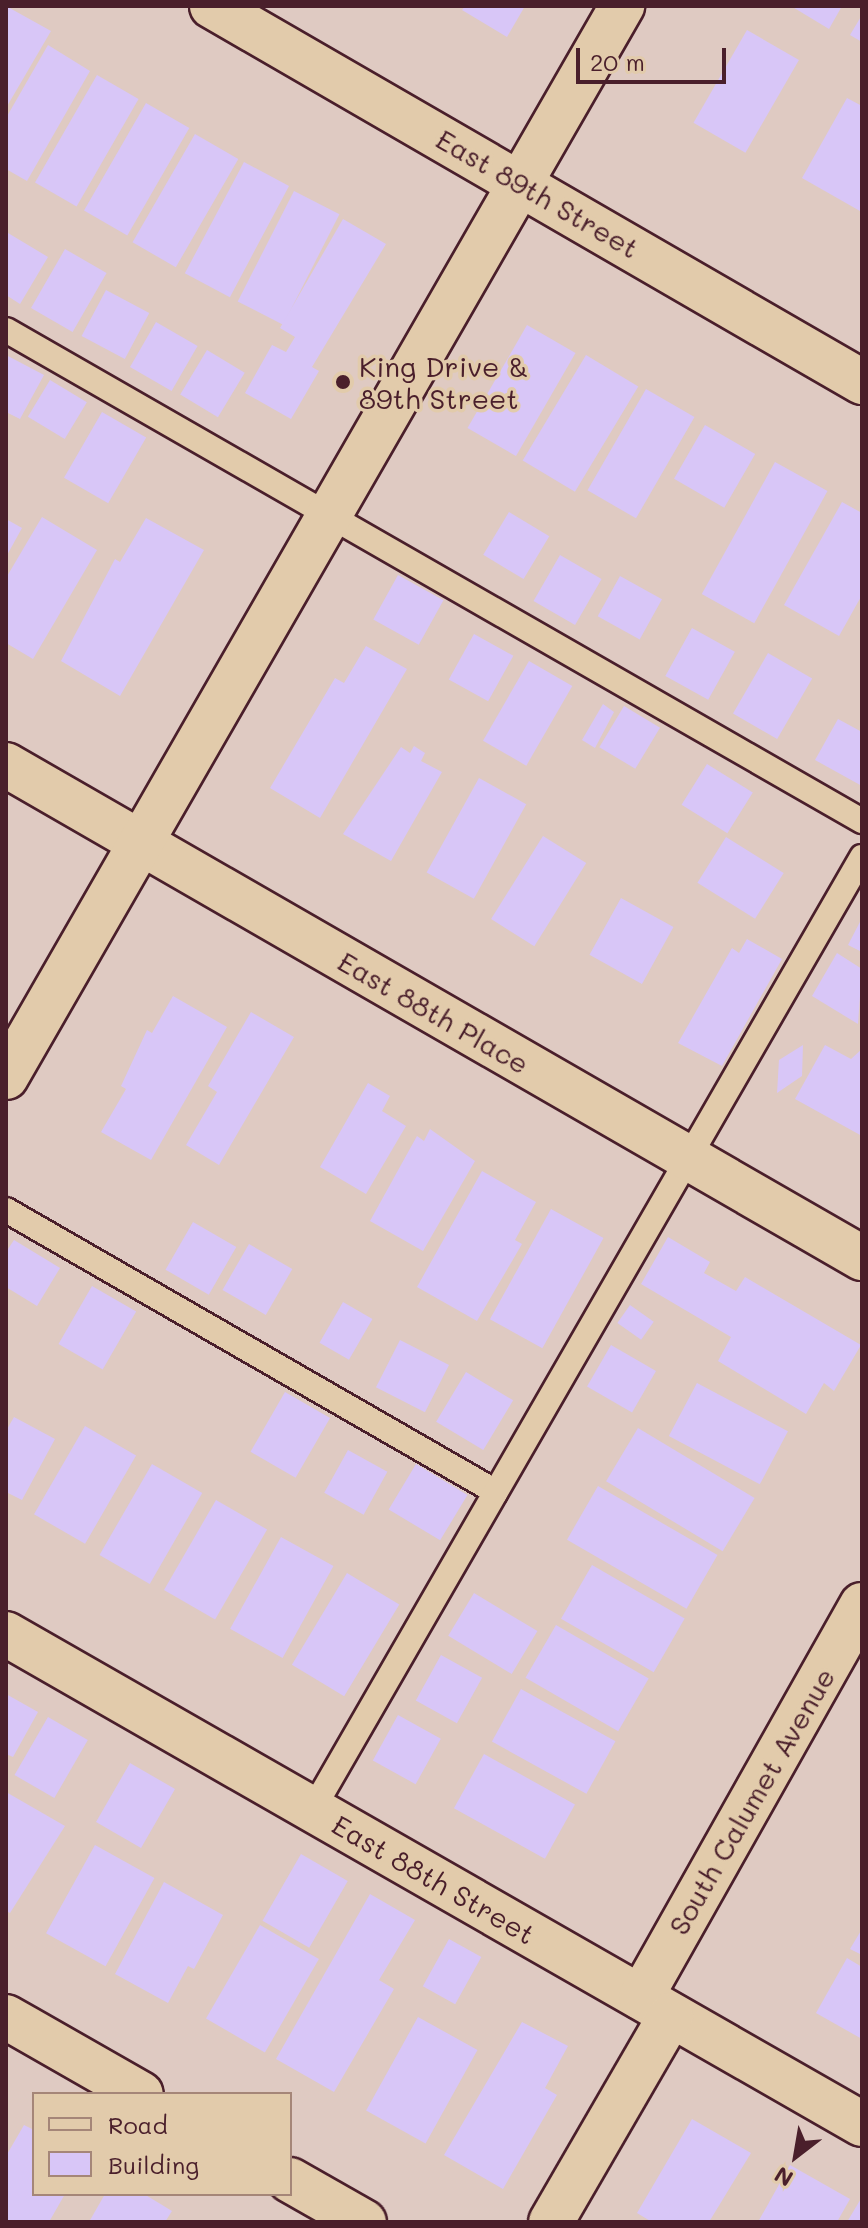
<!DOCTYPE html>
<style>
body{margin:0}
#map{position:relative;width:868px;height:2228px;overflow:hidden;background:#dfcac2;font-family:Mali,sans-serif}
div>[style]{position:absolute}
.building>*{inset:0;background:#d8c6f7;transform-origin:0 0}
.roads{filter:drop-shadow(2px 0 #4a1f2b) drop-shadow(-2px 0 #4a1f2b) drop-shadow(0 2px #4a1f2b) drop-shadow(0 -2px #4a1f2b)}
.service>*{height:24px;margin:-12px;padding:0 12px;transform-origin:12px;border-radius:12px;background:#e2cbab}
.minor>*{height:44px;margin:-22px;padding:0 22px;transform-origin:22px;border-radius:22px;background:#e2cbab}
.tertiary>*{height:44px;margin:-22px;padding:0 22px;transform-origin:22px;border-radius:22px;background:#e2cbab}
.dots>*{width:22px;height:22px;translate:-50% -50%;box-sizing:border-box;border:4px solid #e2cbab;border-radius:50%}
span{translate:-50% -50%;white-space:nowrap;text-align:center;line-height:1.15;-webkit-text-stroke:7px #e2cbab;paint-order:stroke}
.street-label{font-size:28px;color:#4a1f2b}
.poi-label{font-size:28px;color:#4a1f2b}
.left{translate:0 -50%;text-align:left}
.frame{position:absolute;inset:0;border:8px solid #4a1f2b;pointer-events:none}
.legend{position:absolute;left:32px;top:2092px;width:260px;height:104px;box-sizing:border-box;background:#e2cbab;border:2px solid #a58678;margin:0;padding:10px 14px;list-style:none;font-size:24px;color:#4a1f2b}
.legend li{display:flex;align-items:center;gap:16px;height:40px}
.legend b{width:40px;border:2px solid #a58678}
.north{position:absolute;left:756px;top:2116px;width:80px;height:80px;-webkit-text-stroke:6px #e2cbab;paint-order:stroke;rotate:211deg;font-size:22px;font-weight:700;line-height:32px;text-align:center;color:#4a1f2b}
.north::after{content:'';display:block;margin:auto;width:28px;height:36px;background:#4a1f2b;clip-path:polygon(50% 0,100% 100%,50% 72%,0 100%)}
.scale{position:absolute;left:576px;top:48px;width:150px;height:36px;box-sizing:border-box;border:4px solid #4a1f2b;border-top:0;padding-left:10px;font-size:24px;line-height:28px;white-space:nowrap;color:#4a1f2b;-webkit-text-stroke:6px #e2cbab;paint-order:stroke}
</style>
<div id="map">
<div class="building">
<div style="clip-path:polygon(6px 6px,51px 31px,6px 108px)"></div>
<div style="clip-path:polygon(465px 6px,525px 6px,507px 37px,462px 10px)"></div>
<div style="clip-path:polygon(791px 6px,842px 6px,829px 29px)"></div>
<div style="clip-path:polygon(862px 15px,862px 42px,850px 35px)"></div>
<div style="left:747px;top:30px;width:60px;height:107px;rotate:30deg"></div>
<div style="clip-path:polygon(48px 45px,90px 71px,27px 181px,6px 169px,6px 118px)"></div>
<div style="left:97px;top:75px;width:48px;height:124px;rotate:30deg"></div>
<div style="clip-path:polygon(847px 98px,862px 106px,860px 211px,802px 178px)"></div>
<div style="left:146px;top:103px;width:50px;height:124px;rotate:30deg"></div>
<div style="left:195px;top:134px;width:50px;height:125px;rotate:30deg"></div>
<div style="left:244px;top:162px;width:51px;height:126px;rotate:28deg"></div>
<div style="left:294px;top:191px;width:51px;height:124px;rotate:27deg"></div>
<div style="clip-path:polygon(343px 219px,386px 244px,312px 367px,319px 371px,291px 419px,245px 393px,272px 345px,286px 352px,295px 337px,280px 328px)"></div>
<div style="clip-path:polygon(8px 233px,48px 257px,20px 304px,6px 295px)"></div>
<div style="left:65px;top:249px;width:48px;height:68px;rotate:30deg"></div>
<div style="left:106px;top:290px;width:49px;height:52px;rotate:28deg"></div>
<div style="left:156px;top:322px;width:48px;height:52px;rotate:30deg"></div>
<div style="left:527px;top:325px;width:56px;height:119px;rotate:30deg"></div>
<div style="left:207px;top:350px;width:44px;height:52px;rotate:31deg"></div>
<div style="clip-path:polygon(6px 355px,44px 375px,20px 419px,6px 412px)"></div>
<div style="left:586px;top:355px;width:61px;height:123px;rotate:31deg"></div>
<div style="left:50px;top:380px;width:43px;height:43px;rotate:31deg"></div>
<div style="left:646px;top:389px;width:56px;height:117px;rotate:30deg"></div>
<div style="left:102px;top:412px;width:51px;height:76px;rotate:30deg"></div>
<div style="left:705px;top:425px;width:58px;height:62px;rotate:30deg"></div>
<div style="left:775px;top:462px;width:60px;height:151px;rotate:29deg"></div>
<div style="clip-path:polygon(842px 502px,862px 513px,862px 595px,839px 636px,784px 605px)"></div>
<div style="left:509px;top:512px;width:47px;height:50px;rotate:31deg"></div>
<div style="clip-path:polygon(42px 517px,97px 550px,33px 659px,6px 643px,6px 578px)"></div>
<div style="clip-path:polygon(146px 518px,204px 550px,120px 696px,61px 661px,115px 559px,120px 562px)"></div>
<div style="clip-path:polygon(6px 519px,22px 528px,6px 557px)"></div>
<div style="left:560px;top:555px;width:48px;height:53px;rotate:30deg"></div>
<div style="left:398px;top:575px;width:52px;height:51px;rotate:29deg"></div>
<div style="left:620px;top:576px;width:48px;height:46px;rotate:29deg"></div>
<div style="left:692px;top:628px;width:49px;height:55px;rotate:29deg"></div>
<div style="left:474px;top:634px;width:45px;height:52px;rotate:29deg"></div>
<div style="clip-path:polygon(366px 646px,407px 669px,320px 818px,270px 788px,335px 678px,344px 683px)"></div>
<div style="left:768px;top:653px;width:51px;height:70px;rotate:30deg"></div>
<div style="left:529px;top:661px;width:50px;height:92px;rotate:30deg"></div>
<div style="clip-path:polygon(603px 704px,614px 712px,595px 748px,582px 740px)"></div>
<div style="left:624px;top:706px;width:42px;height:48px;rotate:31deg"></div>
<div style="clip-path:polygon(838px 719px,862px 732px,862px 786px,815px 760px)"></div>
<div style="clip-path:polygon(414px 746px,425px 753px,421px 761px,442px 772px,391px 861px,343px 834px,401px 747px,410px 753px)"></div>
<div style="left:707px;top:764px;width:54px;height:48px;rotate:32deg"></div>
<div style="left:479px;top:778px;width:54px;height:108px;rotate:29deg"></div>
<div style="left:543px;top:836px;width:51px;height:98px;rotate:32deg"></div>
<div style="left:726px;top:837px;width:68px;height:54px;rotate:32deg"></div>
<div style="left:621px;top:898px;width:60px;height:65px;rotate:29deg"></div>
<div style="clip-path:polygon(862px 918px,862px 952px,848px 945px)"></div>
<div style="clip-path:polygon(747px 939px,782px 959px,722px 1066px,678px 1043px,732px 948px,739px 953px)"></div>
<div style="clip-path:polygon(837px 953px,862px 969px,858px 1024px,812px 996px)"></div>
<div style="clip-path:polygon(173px 996px,227px 1027px,151px 1160px,101px 1132px,126px 1089px,121px 1086px,147px 1030px,152px 1033px)"></div>
<div style="clip-path:polygon(251px 1012px,294px 1037px,219px 1165px,186px 1145px,217px 1092px,208px 1086px)"></div>
<div style="clip-path:polygon(803px 1045px,802px 1076px,777px 1093px,779px 1060px)"></div>
<div style="clip-path:polygon(825px 1045px,851px 1059px,862px 1049px,862px 1136px,795px 1099px)"></div>
<div style="clip-path:polygon(368px 1083px,390px 1096px,382px 1111px,406px 1126px,366px 1194px,320px 1167px)"></div>
<div style="clip-path:polygon(430px 1129px,475px 1161px,423px 1251px,370px 1221px,417px 1136px,424px 1141px)"></div>
<div style="clip-path:polygon(482px 1171px,536px 1202px,515px 1240px,522px 1244px,477px 1321px,417px 1287px)"></div>
<div style="left:551px;top:1209px;width:60px;height:126px;rotate:29deg"></div>
<div style="left:193px;top:1222px;width:50px;height:55px;rotate:30deg"></div>
<div style="clip-path:polygon(668px 1237px,710px 1262px,704px 1273px,736px 1291px,745px 1277px,861px 1345px,834px 1391px,824px 1383px,806px 1414px,718px 1361px,731px 1337px,641px 1284px)"></div>
<div style="clip-path:polygon(14px 1240px,60px 1268px,37px 1306px,6px 1287px,6px 1252px)"></div>
<div style="left:249px;top:1244px;width:50px;height:53px;rotate:30deg"></div>
<div style="left:92px;top:1286px;width:51px;height:67px;rotate:30deg"></div>
<div style="left:343px;top:1302px;width:34px;height:47px;rotate:30deg"></div>
<div style="left:630px;top:1305px;width:29px;height:22px;rotate:35deg"></div>
<div style="left:400px;top:1340px;width:55px;height:53px;rotate:27deg"></div>
<div style="left:611px;top:1345px;width:52px;height:48px;rotate:30deg"></div>
<div style="left:466px;top:1372px;width:55px;height:58px;rotate:31deg"></div>
<div style="left:697px;top:1383px;width:103px;height:60px;rotate:28deg"></div>
<div style="left:285px;top:1392px;width:52px;height:69px;rotate:30deg"></div>
<div style="clip-path:polygon(14px 1417px,55px 1439px,22px 1500px,6px 1492px,6px 1431px)"></div>
<div style="left:85px;top:1426px;width:59px;height:102px;rotate:30deg"></div>
<div style="left:638px;top:1428px;width:136px;height:62px;rotate:31deg"></div>
<div style="left:348px;top:1450px;width:45px;height:49px;rotate:29deg"></div>
<div style="left:152px;top:1464px;width:58px;height:105px;rotate:30deg"></div>
<div style="left:416px;top:1464px;width:60px;height:53px;rotate:31deg"></div>
<div style="left:598px;top:1486px;width:138px;height:62px;rotate:30deg"></div>
<div style="left:216px;top:1500px;width:59px;height:104px;rotate:30deg"></div>
<div style="left:281px;top:1537px;width:60px;height:105px;rotate:29deg"></div>
<div style="left:592px;top:1565px;width:107px;height:62px;rotate:30deg"></div>
<div style="left:347px;top:1573px;width:61px;height:107px;rotate:31deg"></div>
<div style="left:474px;top:1593px;width:74px;height:50px;rotate:31deg"></div>
<div style="left:556px;top:1625px;width:107px;height:61px;rotate:30deg"></div>
<div style="left:441px;top:1655px;width:47px;height:52px;rotate:29deg"></div>
<div style="left:521px;top:1689px;width:108px;height:60px;rotate:29deg"></div>
<div style="clip-path:polygon(6px 1694px,38px 1712px,13px 1757px,6px 1754px)"></div>
<div style="left:398px;top:1715px;width:49px;height:52px;rotate:29deg"></div>
<div style="left:48px;top:1717px;width:46px;height:67px;rotate:30deg"></div>
<div style="left:484px;top:1754px;width:104px;height:62px;rotate:29deg"></div>
<div style="left:130px;top:1763px;width:52px;height:68px;rotate:30deg"></div>
<div style="clip-path:polygon(6px 1792px,65px 1826px,10px 1913px,6px 1911px)"></div>
<div style="left:95px;top:1845px;width:68px;height:101px;rotate:29deg"></div>
<div style="left:301px;top:1854px;width:54px;height:77px;rotate:30deg"></div>
<div style="clip-path:polygon(164px 1882px,223px 1915px,194px 1969px,188px 1966px,168px 2003px,115px 1974px)"></div>
<div style="clip-path:polygon(370px 1894px,415px 1920px,379px 1980px,394px 1989px,334px 2092px,276px 2059px)"></div>
<div style="left:260px;top:1925px;width:68px;height:108px;rotate:30deg"></div>
<div style="clip-path:polygon(862px 1929px,862px 1955px,850px 1949px)"></div>
<div style="left:449px;top:1939px;width:37px;height:54px;rotate:29deg"></div>
<div style="clip-path:polygon(847px 1958px,862px 1967px,862px 2039px,816px 2013px)"></div>
<div style="left:418px;top:2017px;width:68px;height:107px;rotate:29deg"></div>
<div style="clip-path:polygon(522px 2022px,568px 2046px,545px 2088px,557px 2095px,503px 2189px,444px 2155px)"></div>
<div style="clip-path:polygon(692px 2119px,751px 2153px,709px 2222px,652px 2222px,637px 2213px)"></div>
<div style="clip-path:polygon(24px 2125px,34px 2130px,34px 2194px,65px 2194px,49px 2222px,6px 2222px,6px 2156px)"></div>
<div style="clip-path:polygon(790px 2165px,850px 2199px,837px 2222px,758px 2222px)"></div>
<div style="clip-path:polygon(105px 2194px,144px 2194px,172px 2211px,165px 2222px,89px 2222px)"></div>
<div style="clip-path:polygon(862px 2197px,862px 2222px,847px 2222px)"></div>
</div>
<div class="roads">
<div class="service">
<div style="left:6px;top:330px;width:987px;rotate:29.84deg"></div>
<div style="left:6px;top:1210px;width:565px;rotate:29.92deg"></div>
<div style="left:313px;top:1809px;width:1099px;rotate:-60.03deg"></div>
</div>
<div class="minor">
<div style="left:212px;top:6px;width:751px;rotate:30.05deg"></div>
<div style="left:6px;top:765px;width:988px;rotate:29.94deg"></div>
<div style="left:6px;top:1634px;width:986px;rotate:29.79deg"></div>
<div style="left:641px;top:1997px;width:450px;rotate:-60.6deg"></div>
<div style="left:6px;top:2017px;width:155px;rotate:29.7deg"></div>
<div style="left:290px;top:2180px;width:85px;rotate:29.6deg"></div>
<div style="left:551px;top:2222px;width:239px;rotate:-59.9deg"></div>
</div>
<div class="tertiary">
<div style="left:6px;top:1077px;width:1236px;rotate:-60.09deg"></div>
</div>
</div>
<div class="dots">
<div style="left:343px;top:382px;background:#4a1f2b"></div>
</div>
<div class="street-label">
<span style="left:538px;top:193px;rotate:30deg">East 89th Street</span>
<span style="left:434px;top:1012px;rotate:30deg">East 88th Place</span>
<span style="left:751px;top:1801px;rotate:-60deg">South Calumet Avenue</span>
<span style="left:434px;top:1879px;rotate:30deg">East 88th Street</span>
</div>
<div class="poi-label">
<span class="left" style="left:359px;top:382px">King Drive &amp;<br>89th Street</span>
</div>
<div class="frame"></div>
<ul class="legend">
<li><b style="height:10px;background:#e2cbab"></b>Road</li>
<li><b style="height:22px;background:#d8c6f7"></b>Building</li>
</ul>
<div class="north">N</div>
<div class="scale">20 m</div>
</div>
